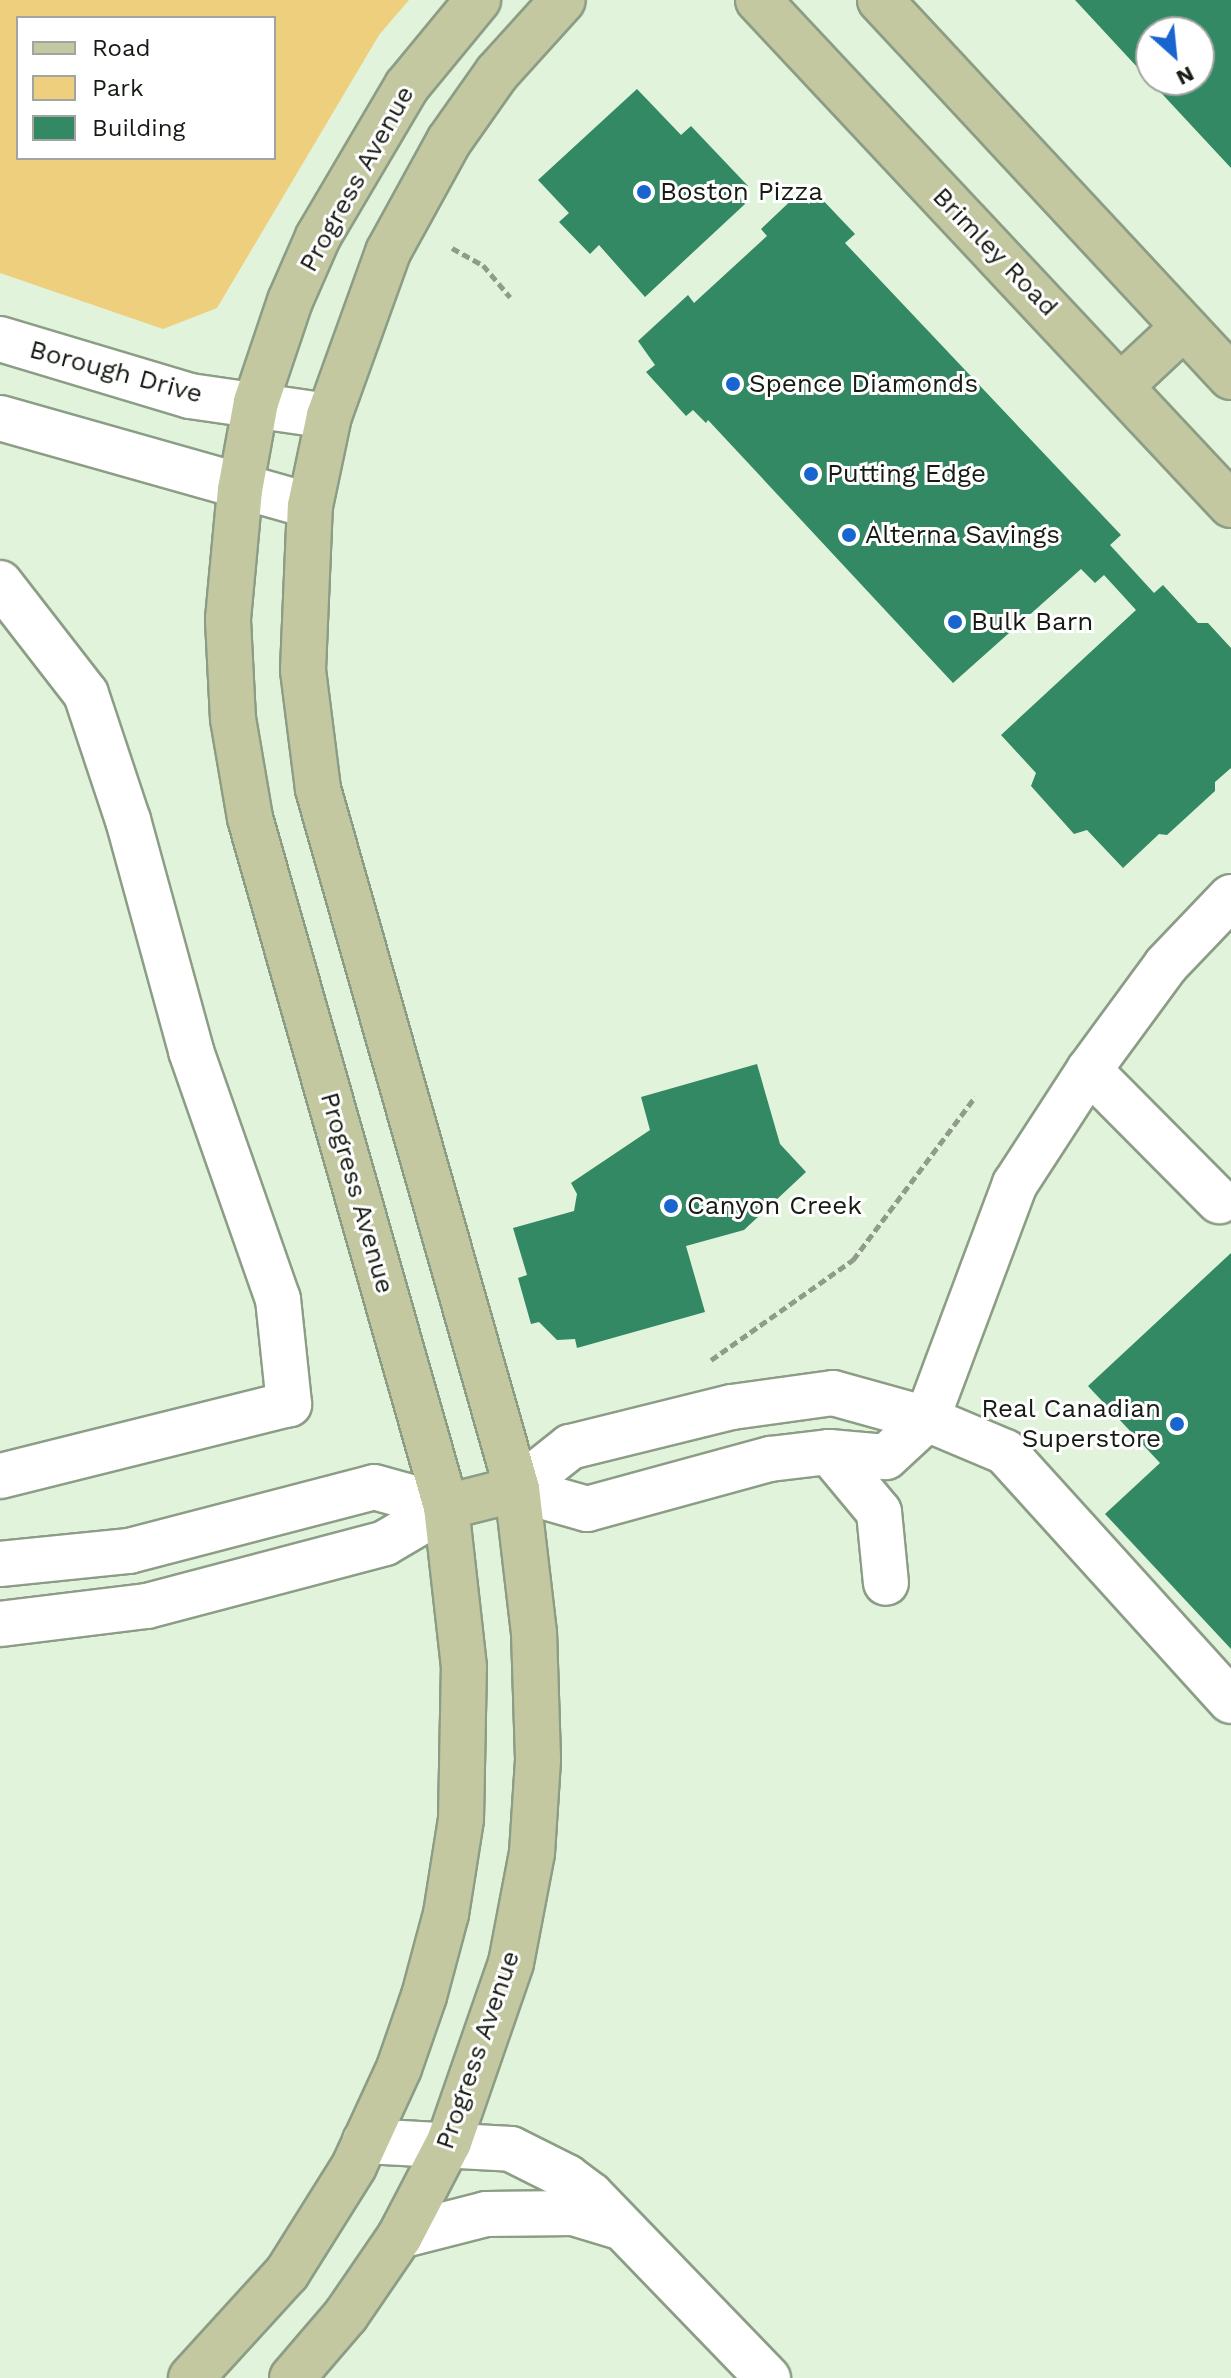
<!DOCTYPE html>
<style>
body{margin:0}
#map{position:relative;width:1231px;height:2378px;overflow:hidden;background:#e1f3da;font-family:"Work Sans",sans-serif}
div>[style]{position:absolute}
.green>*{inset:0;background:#eecf7e}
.building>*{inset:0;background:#328964}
.path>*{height:5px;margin-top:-2.5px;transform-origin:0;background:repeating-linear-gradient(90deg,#8f9c8a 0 8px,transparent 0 12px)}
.roads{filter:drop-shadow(2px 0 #8c9d86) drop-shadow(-2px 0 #8c9d86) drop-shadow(0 2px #8c9d86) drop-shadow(0 -2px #8c9d86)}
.minor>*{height:44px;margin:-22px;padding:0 22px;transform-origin:22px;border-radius:22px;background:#fff}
.major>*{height:44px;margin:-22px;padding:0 22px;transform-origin:22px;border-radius:22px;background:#c4c8a0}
.dots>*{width:22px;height:22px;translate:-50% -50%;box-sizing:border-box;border:4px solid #fff;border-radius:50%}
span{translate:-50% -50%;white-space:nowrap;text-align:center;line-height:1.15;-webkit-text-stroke:6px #fff;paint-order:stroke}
.street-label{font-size:26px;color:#161c14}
.poi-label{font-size:26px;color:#161c14}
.left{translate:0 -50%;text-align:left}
.right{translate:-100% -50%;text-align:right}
.legend{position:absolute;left:16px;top:16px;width:260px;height:144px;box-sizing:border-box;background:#fff;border:2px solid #a2a4a1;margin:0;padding:10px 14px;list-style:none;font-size:24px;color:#161c14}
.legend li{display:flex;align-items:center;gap:16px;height:40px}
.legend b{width:40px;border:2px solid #a2a4a1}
.north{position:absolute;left:1135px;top:16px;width:80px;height:80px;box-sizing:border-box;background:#fff;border:2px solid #a2a4a1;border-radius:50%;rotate:153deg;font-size:22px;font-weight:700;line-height:32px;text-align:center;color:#161c14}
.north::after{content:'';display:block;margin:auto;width:28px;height:36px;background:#1865d0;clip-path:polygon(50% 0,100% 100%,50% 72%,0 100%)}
</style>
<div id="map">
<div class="green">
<div style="clip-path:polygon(evenodd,0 0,409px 0,379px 35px,217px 308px,163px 329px,0 273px,0 0,18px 18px,274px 18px,274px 158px,18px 158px,18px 18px)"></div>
</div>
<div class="building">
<div style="clip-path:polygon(evenodd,1075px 0,1231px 0,1231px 168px,1151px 82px,1075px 0,1151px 32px,1199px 32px,1199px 80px,1151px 80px,1151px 32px)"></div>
<div style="clip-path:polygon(637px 89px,681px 135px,691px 126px,748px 186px,737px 193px,745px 204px,645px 297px,599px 245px,590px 254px,559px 222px,569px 213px,538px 180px)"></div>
<div style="clip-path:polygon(799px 193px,809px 204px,818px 195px,855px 234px,845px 243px,1121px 535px,1110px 545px,1154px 593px,1163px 585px,1198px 623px,1208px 623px,1231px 648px,1231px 768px,1215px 782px,1215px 791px,1167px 835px,1159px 834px,1123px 868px,1087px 830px,1074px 834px,1031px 786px,1036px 773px,1001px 735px,1136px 610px,1104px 575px,1095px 583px,1081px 569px,953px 683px,708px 420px,706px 423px,693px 410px,686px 416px,646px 372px,655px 365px,638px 341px,688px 295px,694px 303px,767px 236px,761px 229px)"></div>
<div style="clip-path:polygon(757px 1064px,780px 1144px,806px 1172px,744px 1230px,686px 1246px,705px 1312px,577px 1348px,575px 1339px,557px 1340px,539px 1322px,531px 1324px,518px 1278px,527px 1275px,513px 1228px,574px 1211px,577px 1194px,571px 1183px,650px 1130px,641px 1097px)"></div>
<div style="clip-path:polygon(1231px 1253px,1231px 1649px,1105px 1514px,1160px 1463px,1088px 1386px)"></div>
</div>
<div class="path">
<div style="left:452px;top:248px;width:35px;rotate:29deg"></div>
<div style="left:483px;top:265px;width:42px;rotate:49.8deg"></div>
<div style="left:711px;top:1360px;width:174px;rotate:-35.2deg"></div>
<div style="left:853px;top:1260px;width:204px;rotate:-53.2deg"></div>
</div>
<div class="roads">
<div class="minor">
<div style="left:0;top:339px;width:198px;rotate:16.7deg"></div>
<div style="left:190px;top:396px;width:140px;rotate:8.2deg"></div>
<div style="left:0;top:418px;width:322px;rotate:15.8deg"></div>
<div style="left:0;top:583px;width:140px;rotate:52.2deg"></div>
<div style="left:86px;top:694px;width:133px;rotate:71.6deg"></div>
<div style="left:128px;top:820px;width:239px;rotate:74.7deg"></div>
<div style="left:191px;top:1051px;width:263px;rotate:70.7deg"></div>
<div style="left:278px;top:1299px;width:106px;rotate:84deg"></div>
<div style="left:289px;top:1404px;width:298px;rotate:166deg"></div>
<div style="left:1089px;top:1070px;width:185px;rotate:45.2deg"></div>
<div style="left:829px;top:1452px;width:78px;rotate:50.2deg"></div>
<div style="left:879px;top:1512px;width:71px;rotate:84.4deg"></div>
<div style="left:517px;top:1489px;width:73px;rotate:15.9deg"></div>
<div style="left:587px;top:1509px;width:190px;rotate:-15.3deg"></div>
<div style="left:770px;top:1459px;width:59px;rotate:-6.8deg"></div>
<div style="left:829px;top:1452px;width:57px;rotate:5deg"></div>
<div style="left:886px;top:1457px;width:56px;rotate:-42.8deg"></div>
<div style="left:927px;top:1419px;width:251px;rotate:-69.5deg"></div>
<div style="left:1015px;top:1184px;width:136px;rotate:-57deg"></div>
<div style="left:1089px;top:1070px;width:130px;rotate:-53.7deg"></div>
<div style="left:1166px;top:965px;width:94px;rotate:-46.3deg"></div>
<div style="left:517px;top:1489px;width:68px;rotate:-38.4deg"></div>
<div style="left:570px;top:1447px;width:167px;rotate:-13.9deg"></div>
<div style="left:732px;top:1407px;width:102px;rotate:-7.9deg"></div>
<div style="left:833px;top:1393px;width:98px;rotate:15.5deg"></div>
<div style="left:927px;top:1419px;width:85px;rotate:22.9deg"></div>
<div style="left:1005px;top:1452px;width:336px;rotate:47.8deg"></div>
<div style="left:0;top:1564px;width:130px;rotate:-5.8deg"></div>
<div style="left:129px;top:1551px;width:253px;rotate:-14.6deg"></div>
<div style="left:374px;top:1487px;width:75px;rotate:15.5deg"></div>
<div style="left:0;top:1624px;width:148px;rotate:-7deg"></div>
<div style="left:147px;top:1606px;width:246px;rotate:-14.8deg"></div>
<div style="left:385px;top:1543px;width:71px;rotate:-30.5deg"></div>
<div style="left:365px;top:2141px;width:146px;rotate:3.1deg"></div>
<div style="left:511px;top:2149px;width:63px;rotate:26.6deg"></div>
<div style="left:567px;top:2177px;width:30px;rotate:37deg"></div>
<div style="left:591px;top:2195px;width:255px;rotate:46deg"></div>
<div style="left:400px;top:2236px;width:89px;rotate:-14.3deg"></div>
<div style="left:486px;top:2214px;width:87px;rotate:-0.7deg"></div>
<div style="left:573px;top:2213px;width:45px;rotate:16.8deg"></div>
</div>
<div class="major">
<div style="left:758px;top:0;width:692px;rotate:46.87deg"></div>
<div style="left:880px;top:0;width:515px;rotate:47.05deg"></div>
<div style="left:1123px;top:384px;width:83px;rotate:-43.1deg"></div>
<div style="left:446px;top:1507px;width:73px;rotate:-14.2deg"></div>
<div style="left:191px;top:2378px;width:142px;rotate:-47.6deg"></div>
<div style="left:287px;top:2273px;width:126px;rotate:-57.9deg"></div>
<div style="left:354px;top:2166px;width:108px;rotate:-65.3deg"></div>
<div style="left:399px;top:2068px;width:76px;rotate:-70.9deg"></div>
<div style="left:424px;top:1996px;width:85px;rotate:-75deg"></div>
<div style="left:446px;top:1914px;width:96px;rotate:-81deg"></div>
<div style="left:461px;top:1819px;width:152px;rotate:-88.9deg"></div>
<div style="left:464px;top:1667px;width:161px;rotate:-96.4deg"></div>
<div style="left:446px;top:1507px;width:716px;rotate:-105.88deg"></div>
<div style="left:250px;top:818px;width:100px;rotate:-99.7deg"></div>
<div style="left:233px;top:719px;width:100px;rotate:-92.9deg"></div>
<div style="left:228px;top:619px;width:130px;rotate:-84.7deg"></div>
<div style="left:240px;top:490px;width:89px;rotate:-79.7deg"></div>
<div style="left:256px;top:402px;width:107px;rotate:-71.4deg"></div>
<div style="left:290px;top:301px;width:70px;rotate:-66.4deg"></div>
<div style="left:318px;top:237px;width:175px;rotate:-59.5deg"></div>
<div style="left:407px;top:86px;width:112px;rotate:-50.5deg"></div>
<div style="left:292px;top:2378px;width:83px;rotate:-49.4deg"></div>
<div style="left:346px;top:2315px;width:96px;rotate:-55.6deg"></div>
<div style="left:400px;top:2236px;width:106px;rotate:-62.5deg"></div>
<div style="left:449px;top:2142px;width:189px;rotate:-70.9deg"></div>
<div style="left:511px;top:1963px;width:112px;rotate:-79.2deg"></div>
<div style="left:532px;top:1853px;width:94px;rotate:-86.3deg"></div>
<div style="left:538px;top:1759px;width:126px;rotate:-91.8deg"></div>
<div style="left:534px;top:1633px;width:145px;rotate:-96.7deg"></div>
<div style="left:517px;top:1489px;width:728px;rotate:-105.87deg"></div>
<div style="left:318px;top:789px;width:120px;rotate:-97.2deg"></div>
<div style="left:303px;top:670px;width:164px;rotate:-87.6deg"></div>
<div style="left:310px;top:506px;width:92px;rotate:-78.1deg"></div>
<div style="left:329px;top:416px;width:174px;rotate:-70.2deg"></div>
<div style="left:388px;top:252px;width:127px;rotate:-61.2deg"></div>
<div style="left:449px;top:141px;width:83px;rotate:-54.8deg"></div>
<div style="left:497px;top:73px;width:98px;rotate:-47.9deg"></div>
</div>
</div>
<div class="dots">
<div style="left:644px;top:192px;background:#1865d0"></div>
<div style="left:733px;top:384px;background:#1865d0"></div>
<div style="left:811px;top:474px;background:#1865d0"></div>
<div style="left:849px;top:535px;background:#1865d0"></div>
<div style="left:955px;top:622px;background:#1865d0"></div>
<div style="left:671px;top:1206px;background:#1865d0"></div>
<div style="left:1177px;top:1424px;background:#1865d0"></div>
</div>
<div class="street-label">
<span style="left:357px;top:179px;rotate:-61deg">Progress Avenue</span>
<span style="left:995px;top:252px;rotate:46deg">Brimley Road</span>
<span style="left:116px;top:372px;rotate:15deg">Borough Drive</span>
<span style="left:357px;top:1193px;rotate:74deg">Progress Avenue</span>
<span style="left:478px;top:2050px;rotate:-71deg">Progress Avenue</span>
</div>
<div class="poi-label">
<span class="left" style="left:660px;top:192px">Boston Pizza</span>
<span class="left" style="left:749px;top:384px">Spence Diamonds</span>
<span class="left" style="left:827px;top:474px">Putting Edge</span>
<span class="left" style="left:865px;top:535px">Alterna Savings</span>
<span class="left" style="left:971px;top:622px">Bulk Barn</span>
<span class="left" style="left:687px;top:1206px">Canyon Creek</span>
<span class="right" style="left:1161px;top:1424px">Real Canadian<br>Superstore</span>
</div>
<ul class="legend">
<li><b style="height:10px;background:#c4c8a0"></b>Road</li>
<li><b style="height:22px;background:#eecf7e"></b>Park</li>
<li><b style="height:22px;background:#328964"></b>Building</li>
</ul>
<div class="north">N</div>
</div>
